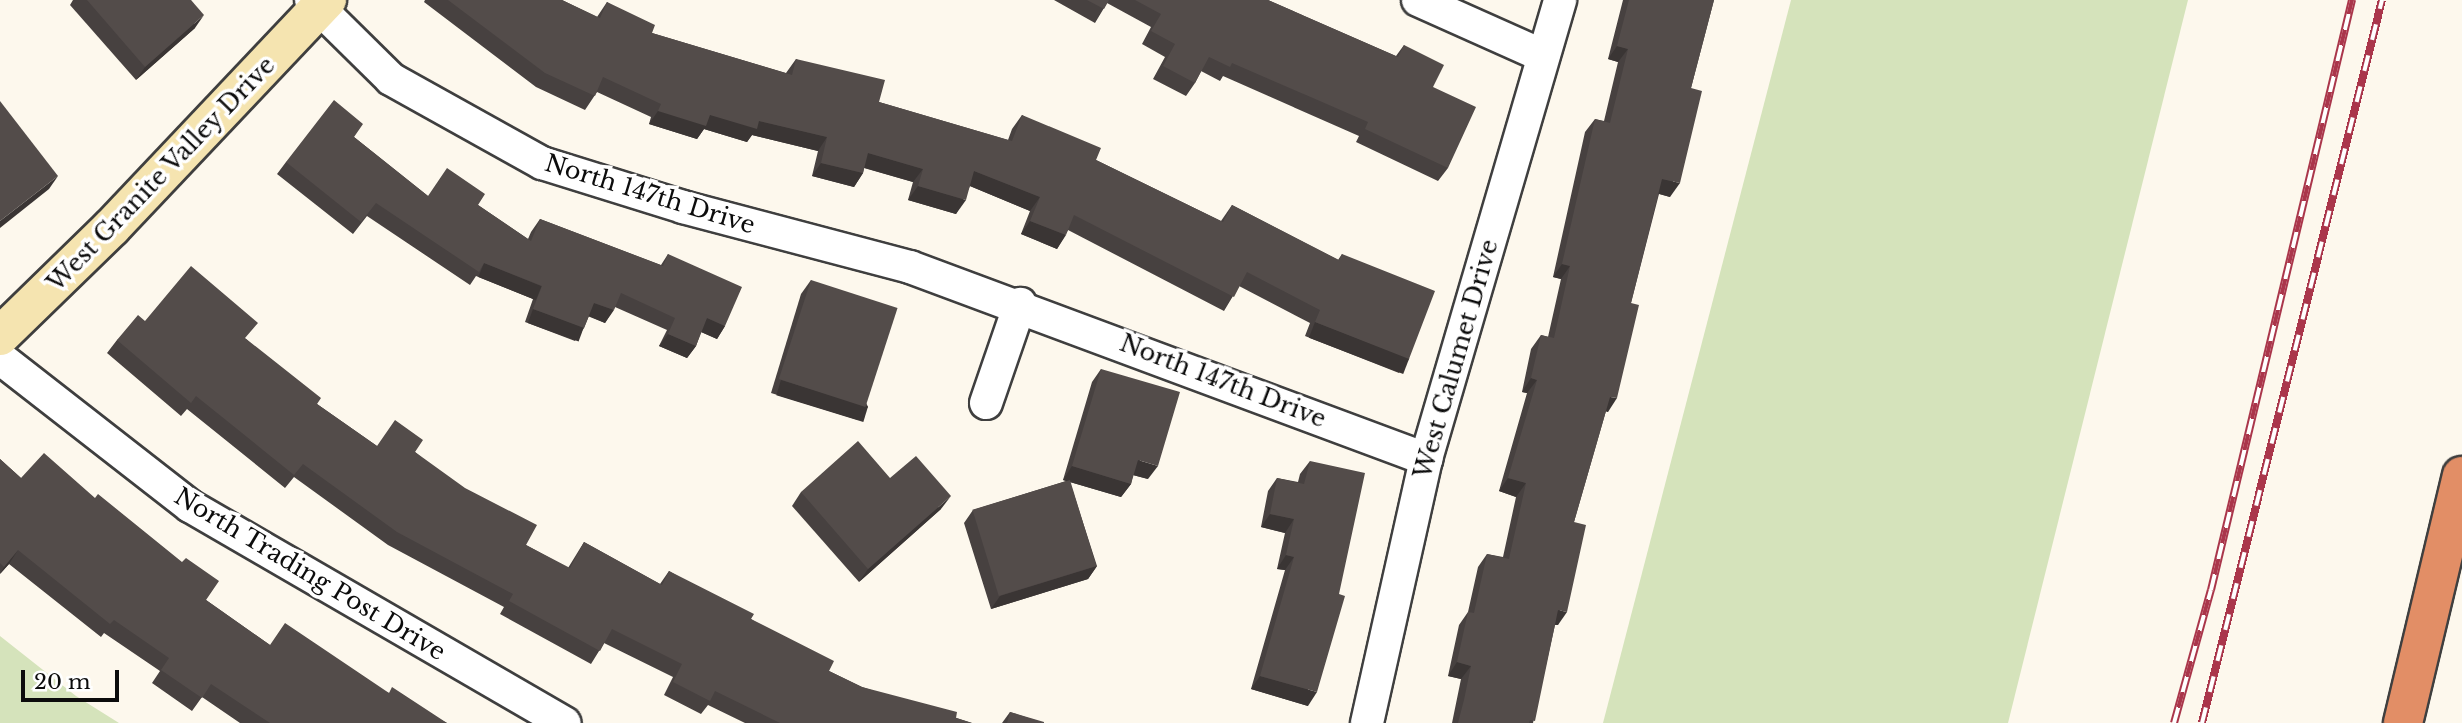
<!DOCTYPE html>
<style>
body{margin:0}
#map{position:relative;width:2462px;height:723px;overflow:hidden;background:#fdf8ed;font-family:"Libre Baskerville",serif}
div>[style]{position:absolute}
.green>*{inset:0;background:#d5e3bb}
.roads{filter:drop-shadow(2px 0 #3f3f3f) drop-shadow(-2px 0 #3f3f3f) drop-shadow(0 2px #3f3f3f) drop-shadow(0 -2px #3f3f3f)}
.street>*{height:32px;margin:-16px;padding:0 16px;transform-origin:16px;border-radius:16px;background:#fff}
.secondary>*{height:38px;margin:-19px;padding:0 19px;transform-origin:19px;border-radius:19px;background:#f5e4b0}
.highway>*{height:38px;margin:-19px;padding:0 19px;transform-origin:19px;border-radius:19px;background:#e28e66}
.rail>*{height:8px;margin-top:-4px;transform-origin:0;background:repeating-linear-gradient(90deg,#fff 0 16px,#aa364b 0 32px);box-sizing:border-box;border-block:2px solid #aa364b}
.wall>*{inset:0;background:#474140}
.shaded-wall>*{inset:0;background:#3a3534;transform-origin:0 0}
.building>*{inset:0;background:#534c4a;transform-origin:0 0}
span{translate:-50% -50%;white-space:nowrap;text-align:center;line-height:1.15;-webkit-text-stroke:7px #fff;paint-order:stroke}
.street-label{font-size:24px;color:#0c0c0c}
.scale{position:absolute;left:21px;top:670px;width:98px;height:32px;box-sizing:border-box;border:4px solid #0c0c0c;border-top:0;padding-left:9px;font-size:21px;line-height:24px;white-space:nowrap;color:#0c0c0c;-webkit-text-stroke:5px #fff;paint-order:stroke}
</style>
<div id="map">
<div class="green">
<div style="clip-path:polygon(1791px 0,2188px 0,2008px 723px,1603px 723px)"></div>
<div style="clip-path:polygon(0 636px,76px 696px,119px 723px,0 723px)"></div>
</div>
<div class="roads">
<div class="street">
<div style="left:311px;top:0;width:112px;rotate:44.6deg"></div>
<div style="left:391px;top:79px;width:173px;rotate:29.1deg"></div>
<div style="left:542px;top:163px;width:148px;rotate:17.3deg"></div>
<div style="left:683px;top:207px;width:235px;rotate:14.8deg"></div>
<div style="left:910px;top:267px;width:551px;rotate:20.41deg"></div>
<div style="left:1418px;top:0;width:137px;rotate:24.1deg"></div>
<div style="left:0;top:358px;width:241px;rotate:37.9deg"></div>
<div style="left:190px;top:506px;width:433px;rotate:30.1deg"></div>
<div style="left:986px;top:403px;width:105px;rotate:-71deg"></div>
<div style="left:1367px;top:723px;width:271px;rotate:-77.4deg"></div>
<div style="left:1426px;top:459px;width:478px;rotate:-73.7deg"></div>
</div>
<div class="secondary">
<div style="left:0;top:336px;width:156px;rotate:-44.2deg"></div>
<div style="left:112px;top:227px;width:313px;rotate:-46.6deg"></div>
</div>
<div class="highway">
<div style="left:2403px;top:723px;width:254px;rotate:-76.6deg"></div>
</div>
</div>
<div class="rail">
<div style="left:2174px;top:723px;width:138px;rotate:-74.5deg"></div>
<div style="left:2211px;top:590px;width:607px;rotate:-76.56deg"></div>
<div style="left:2202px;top:723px;width:745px;rotate:-76.02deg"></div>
</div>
<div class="wall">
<div style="clip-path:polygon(73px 0,191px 0,195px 28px,136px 80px,70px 5px)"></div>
<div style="clip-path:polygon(425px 0,562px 0,597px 17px,607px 2px,652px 33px,786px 73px,796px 59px,879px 102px,1008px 140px,1012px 129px,1022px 115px,1096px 160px,1221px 221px,1232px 205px,1338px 260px,1342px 254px,1409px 359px,1399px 373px,1305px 336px,1310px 323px,1239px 286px,1224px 311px,1068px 230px,1057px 249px,1021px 234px,1030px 211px,970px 186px,956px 214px,908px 200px,913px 182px,864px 168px,863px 173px,854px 187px,812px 176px,818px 151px,752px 135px,747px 142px,704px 129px,697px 139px,649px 124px,651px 117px,597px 92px,585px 110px,536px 87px,424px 2px)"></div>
<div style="clip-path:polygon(1054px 0,1268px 0,1396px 56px,1404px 45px,1433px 87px,1448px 168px,1438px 181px,1356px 142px,1359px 136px,1223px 76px,1220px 81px,1201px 71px,1195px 83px,1186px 96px,1153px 79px,1165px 57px,1142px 44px,1151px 27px,1107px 3px,1095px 23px)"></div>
<div style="clip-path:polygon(1623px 0,1714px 0,1691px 88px,1670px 197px,1659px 194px,1631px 303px,1608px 412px,1606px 411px,1574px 522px,1558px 625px,1555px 625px,1533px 723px,1452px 723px,1461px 679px,1448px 676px,1459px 625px,1468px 612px,1478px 567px,1487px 554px,1503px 557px,1516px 497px,1499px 491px,1527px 393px,1522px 392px,1531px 349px,1541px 335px,1548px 337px,1561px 279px,1553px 277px,1585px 132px,1595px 119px,1604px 121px,1618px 62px,1608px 59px)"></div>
<div style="clip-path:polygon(354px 137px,428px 196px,478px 205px,528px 239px,531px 232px,540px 219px,661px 265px,668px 254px,725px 326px,717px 339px,701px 332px,696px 346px,687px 358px,659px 346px,667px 330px,615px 307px,605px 323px,589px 316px,584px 328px,575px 341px,525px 322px,533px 299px,476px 276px,470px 285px,367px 216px,353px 234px,277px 174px,286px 162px)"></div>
<div style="clip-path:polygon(811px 280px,868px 407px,858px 420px,771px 393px,801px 294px)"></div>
<div style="clip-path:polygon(145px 321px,246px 339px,317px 404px,377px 446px,415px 452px,526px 545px,568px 568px,584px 542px,660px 584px,669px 571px,751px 619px,829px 671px,862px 687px,972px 723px,745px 723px,708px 705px,701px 714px,664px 695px,673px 677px,604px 643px,591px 664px,500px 614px,504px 607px,388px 545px,294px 477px,285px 488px,187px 409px,181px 416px,107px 353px,117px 340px)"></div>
<div style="clip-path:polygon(1101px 369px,1148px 479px,1133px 475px,1131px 484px,1121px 497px,1070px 482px,1097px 566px,1088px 579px,991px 609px,964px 523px,973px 510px,1066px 481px,1063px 480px,1092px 382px)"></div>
<div style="clip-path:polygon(0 459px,21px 478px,206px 600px,270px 645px,389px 693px,447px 723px,240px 723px,202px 697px,192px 711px,152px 683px,160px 671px,104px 633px,101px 637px,9px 564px,0 574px)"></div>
<div style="clip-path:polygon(1310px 461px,1308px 706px,1251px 689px,1285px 570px,1277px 569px,1285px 533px,1261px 527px,1268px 491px,1277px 478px,1298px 482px,1300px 474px)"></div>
<div style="clip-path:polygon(890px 478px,941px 509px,859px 582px,792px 506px,801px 492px)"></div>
<div style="clip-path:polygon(1010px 712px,1044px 723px,1002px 723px)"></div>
</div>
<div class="shaded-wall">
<div style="clip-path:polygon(204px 15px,195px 28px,136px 80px,145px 67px)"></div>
<div style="clip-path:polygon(1617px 46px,1628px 49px,1618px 62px,1608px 59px)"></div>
<div style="clip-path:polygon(658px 111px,710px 115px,759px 121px,827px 137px,818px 151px,752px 135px,747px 142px,704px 129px,697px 139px,649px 124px)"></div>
<div style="clip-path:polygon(868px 153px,923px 169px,913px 182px,858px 166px)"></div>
<div style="clip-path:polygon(821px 163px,863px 173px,854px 187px,812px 176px)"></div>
<div style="clip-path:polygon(974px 171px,1040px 197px,1030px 211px,965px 184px)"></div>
<div style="clip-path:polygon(58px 176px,49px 189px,0 228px,0 221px)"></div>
<div style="clip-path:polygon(1662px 179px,1680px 183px,1670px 197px,1653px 192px)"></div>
<div style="clip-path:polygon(918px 186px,966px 200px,956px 214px,908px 200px)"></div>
<div style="clip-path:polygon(1030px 221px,1066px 235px,1057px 249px,1021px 234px)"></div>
<div style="left:484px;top:263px;width:62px;height:15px;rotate:22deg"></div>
<div style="clip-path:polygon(1562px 264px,1570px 266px,1561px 279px,1553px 277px)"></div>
<div style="clip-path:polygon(594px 303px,614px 310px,605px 323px,585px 315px)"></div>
<div style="left:533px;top:309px;width:54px;height:15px;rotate:20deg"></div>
<div style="clip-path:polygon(707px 318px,725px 326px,717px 339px,699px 331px)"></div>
<div style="left:1315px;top:322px;width:101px;height:17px;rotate:21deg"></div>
<div style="clip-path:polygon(668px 334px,696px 346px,687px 358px,659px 346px)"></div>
<div style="clip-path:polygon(1531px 378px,1537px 380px,1527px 393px,1522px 392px)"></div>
<div style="left:781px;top:380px;width:91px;height:16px;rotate:17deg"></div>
<div style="clip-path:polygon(1610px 397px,1617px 398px,1608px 412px,1601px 410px)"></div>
<div style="clip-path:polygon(1138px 460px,1158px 466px,1148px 479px,1129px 474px)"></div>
<div style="clip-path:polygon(1072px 466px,1131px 484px,1121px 497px,1063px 480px)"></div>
<div style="clip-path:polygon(1508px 478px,1526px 483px,1516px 497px,1499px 491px)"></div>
<div style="clip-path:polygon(951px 496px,941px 509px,859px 582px,868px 569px)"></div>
<div style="clip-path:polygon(1270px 514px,1294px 519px,1285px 533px,1261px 527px)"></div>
<div style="clip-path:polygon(18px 550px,9px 564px,0 574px,4px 567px)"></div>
<div style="clip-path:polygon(1286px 555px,1294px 557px,1285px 570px,1277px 569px)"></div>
<div style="clip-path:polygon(1097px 566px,1088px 579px,991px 609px,1000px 596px)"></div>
<div style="clip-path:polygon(1558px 610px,1567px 612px,1558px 625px,1549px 623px)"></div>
<div style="clip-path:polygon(1457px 662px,1471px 666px,1461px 679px,1448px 676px)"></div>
<div style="clip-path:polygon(1260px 676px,1317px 692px,1308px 706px,1251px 689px)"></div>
</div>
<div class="building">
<div style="clip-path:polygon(87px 0,191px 0,204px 15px,145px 67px)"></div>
<div style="clip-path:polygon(448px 0,562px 0,600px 18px,607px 2px,655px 25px,652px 33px,792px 75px,796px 59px,885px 80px,879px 102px,1012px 141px,1022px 115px,1101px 148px,1096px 160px,1223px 222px,1232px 205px,1339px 260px,1342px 254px,1435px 291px,1409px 359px,1315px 322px,1320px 310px,1247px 272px,1234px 297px,1074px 215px,1066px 235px,1030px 221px,1040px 197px,974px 171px,966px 200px,918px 186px,923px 169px,868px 153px,863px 173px,821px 163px,827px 137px,759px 121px,757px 129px,710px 115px,706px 126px,658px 111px,661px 104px,603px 77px,595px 96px,545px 73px)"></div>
<div style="clip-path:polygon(1087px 0,1109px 0,1104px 9px)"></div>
<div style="clip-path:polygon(1135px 0,1268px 0,1398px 57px,1404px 45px,1444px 65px,1433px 87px,1476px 107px,1448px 168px,1365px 129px,1368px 122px,1232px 63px,1230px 67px,1209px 57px,1195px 83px,1163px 66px,1175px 44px,1151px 31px,1161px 14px)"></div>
<div style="clip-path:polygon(1629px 0,1714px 0,1691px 88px,1702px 91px,1680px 183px,1662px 179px,1631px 303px,1639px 305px,1617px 398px,1610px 397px,1574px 522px,1586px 525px,1567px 612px,1558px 610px,1535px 721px,1530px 720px,1529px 723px,1458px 723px,1464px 700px,1471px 666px,1457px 662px,1468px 612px,1474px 613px,1487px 554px,1509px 559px,1526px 483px,1508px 478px,1537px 380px,1531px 378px,1541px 335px,1554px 338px,1570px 266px,1562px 264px,1595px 119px,1610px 123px,1628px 49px,1617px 46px)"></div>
<div style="clip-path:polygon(334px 100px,363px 124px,354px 137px,428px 196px,447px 168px,485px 194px,478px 205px,531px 241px,540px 219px,663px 266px,668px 254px,742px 287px,725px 326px,707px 318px,696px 346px,668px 334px,675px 318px,621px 293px,614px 310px,594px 303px,584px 328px,533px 309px,542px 286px,484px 263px,479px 272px,376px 203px,361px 222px,286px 162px)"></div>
<div style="clip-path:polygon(0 101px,58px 176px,0 221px)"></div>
<div style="clip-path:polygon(191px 266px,258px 323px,245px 338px,321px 398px,317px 404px,377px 446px,395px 420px,423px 440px,415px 452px,465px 488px,537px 525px,526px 545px,570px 568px,584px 542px,662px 585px,669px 571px,754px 614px,751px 619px,834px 661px,829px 671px,862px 687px,957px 712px,956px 718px,972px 723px,780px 723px,715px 691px,710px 701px,673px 682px,682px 664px,612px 629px,600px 651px,509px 601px,513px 594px,397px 532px,303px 464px,294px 475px,196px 396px,191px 403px,117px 340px,138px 315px,145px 321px)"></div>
<div style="left:811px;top:280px;width:91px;height:104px;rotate:18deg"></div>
<div style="clip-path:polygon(1101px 369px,1180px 392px,1158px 466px,1138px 460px,1131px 484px,1072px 466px)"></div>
<div style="clip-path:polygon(858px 441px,890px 478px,916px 456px,951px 496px,868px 569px,801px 492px)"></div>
<div style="clip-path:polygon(44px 453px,95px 498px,98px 494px,182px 562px,186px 558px,219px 581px,206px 600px,270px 645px,285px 623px,389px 693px,392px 687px,447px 723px,270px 723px,211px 684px,202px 698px,161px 670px,169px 658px,114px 620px,110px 624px,18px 550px,4px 567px,0 563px,0 459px,21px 478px)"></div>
<div style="clip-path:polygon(1310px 461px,1365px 473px,1339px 594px,1345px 596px,1317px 692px,1260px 676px,1294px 557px,1286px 555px,1294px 519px,1270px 514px,1277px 478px,1304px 484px)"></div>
<div style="left:1070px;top:480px;width:90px;height:102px;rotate:73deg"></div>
<div style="clip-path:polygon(1010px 712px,1044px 722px,1044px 723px,1007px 723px)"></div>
</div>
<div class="street-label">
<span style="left:161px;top:174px;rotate:-46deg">West Granite Valley Drive</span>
<span style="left:650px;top:194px;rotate:17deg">North 147th Drive</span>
<span style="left:1456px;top:359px;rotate:-74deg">West Calumet Drive</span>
<span style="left:1223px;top:381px;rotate:21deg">North 147th Drive</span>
<span style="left:310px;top:574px;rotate:31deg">North Trading Post Drive</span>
</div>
<div class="scale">20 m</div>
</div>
